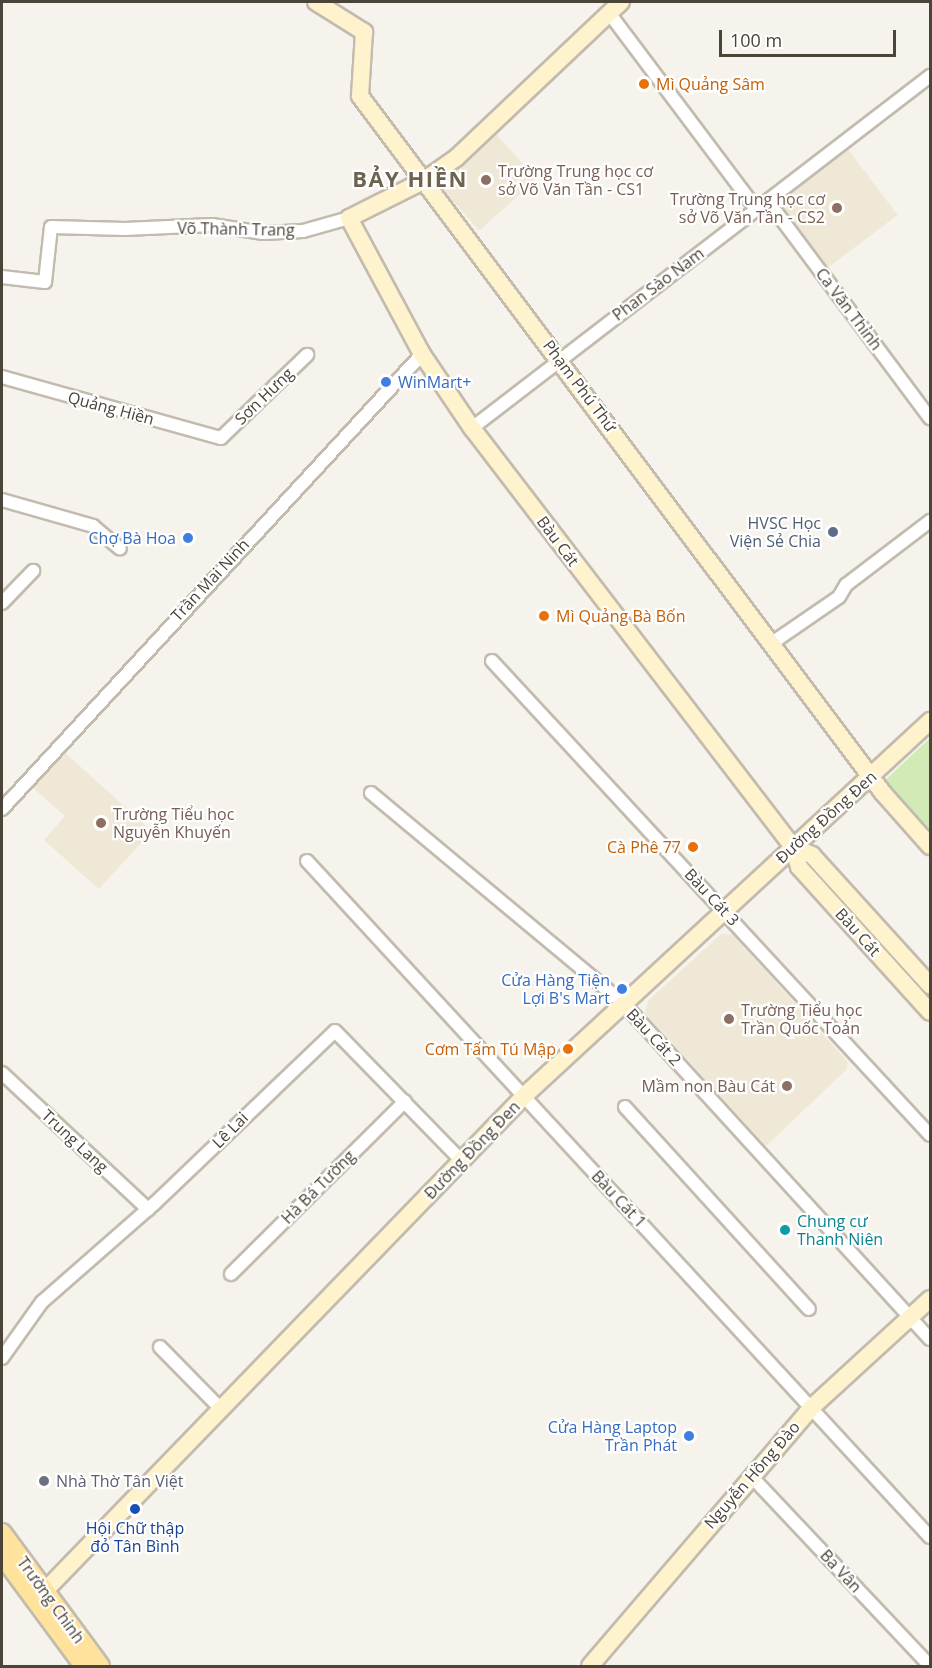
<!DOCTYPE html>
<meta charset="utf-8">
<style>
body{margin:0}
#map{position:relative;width:932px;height:1668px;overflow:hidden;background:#f6f3ec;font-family:"Open Sans",sans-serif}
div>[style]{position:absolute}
.education>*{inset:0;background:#efe8d6;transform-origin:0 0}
.green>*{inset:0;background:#d2eab5}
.roads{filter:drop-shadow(2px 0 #c2bbae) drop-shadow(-2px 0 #c2bbae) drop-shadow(0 2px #c2bbae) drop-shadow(0 -2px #c2bbae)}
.street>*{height:12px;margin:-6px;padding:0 6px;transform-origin:6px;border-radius:6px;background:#fff}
.secondary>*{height:16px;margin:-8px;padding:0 8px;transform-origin:8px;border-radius:8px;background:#fff3cd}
.primary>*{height:18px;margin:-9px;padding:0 9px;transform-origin:9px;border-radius:9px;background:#ffe39c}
.dots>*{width:16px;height:16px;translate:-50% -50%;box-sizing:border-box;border:3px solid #fff;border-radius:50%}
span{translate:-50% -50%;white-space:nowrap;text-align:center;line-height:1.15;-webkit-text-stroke:4.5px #fff;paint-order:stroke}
.food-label{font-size:16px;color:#c56008}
.left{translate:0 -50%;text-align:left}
.right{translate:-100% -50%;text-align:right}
.education-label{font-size:16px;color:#785e54}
.street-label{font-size:16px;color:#4b4439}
.shop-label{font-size:16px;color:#366cbe}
.service-label{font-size:16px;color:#4e5e75}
.culture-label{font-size:16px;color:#0d838f}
.worship-label{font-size:16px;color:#5b616d}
.transit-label{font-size:16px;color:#164399}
.district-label{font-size:22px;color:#6e6250;font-weight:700;letter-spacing:1.5px}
.frame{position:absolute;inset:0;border:3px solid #4b4439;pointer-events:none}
.scale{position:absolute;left:719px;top:30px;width:177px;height:27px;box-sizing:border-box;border:3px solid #4b4439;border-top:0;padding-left:8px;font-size:18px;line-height:21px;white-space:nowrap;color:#4b4439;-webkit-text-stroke:4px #fff;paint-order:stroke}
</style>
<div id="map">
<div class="education">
<div style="left:495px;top:133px;width:62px;height:77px;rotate:48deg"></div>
<div style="left:847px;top:148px;width:84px;height:88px;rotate:53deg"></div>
<div style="clip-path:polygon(63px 751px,152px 831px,99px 889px,44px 840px,65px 816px,31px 786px)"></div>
<div style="clip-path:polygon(721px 934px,733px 935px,848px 1062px,847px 1069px,766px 1146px,645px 1013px,648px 1001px)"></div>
</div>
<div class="green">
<div style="clip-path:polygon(930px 738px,930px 838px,881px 784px)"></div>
</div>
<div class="roads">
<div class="street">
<div style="left:609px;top:13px;width:245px;rotate:53.1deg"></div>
<div style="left:768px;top:201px;width:271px;rotate:53.3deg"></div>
<div style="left:2px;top:277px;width:43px;rotate:6.6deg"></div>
<div style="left:45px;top:282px;width:55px;rotate:-83.8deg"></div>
<div style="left:51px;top:227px;width:74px;rotate:1.5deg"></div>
<div style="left:125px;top:229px;width:87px;rotate:-2.6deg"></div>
<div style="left:212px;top:225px;width:52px;rotate:8.9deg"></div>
<div style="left:263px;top:233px;width:40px;rotate:-2.9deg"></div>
<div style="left:303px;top:231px;width:48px;rotate:-15.8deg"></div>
<div style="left:2px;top:377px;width:227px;rotate:15.6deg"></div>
<div style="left:221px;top:438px;width:120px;rotate:-44deg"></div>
<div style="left:472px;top:428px;width:578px;rotate:-37.54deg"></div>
<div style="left:2px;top:500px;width:95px;rotate:15.9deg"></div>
<div style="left:93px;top:526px;width:35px;rotate:40deg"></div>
<div style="left:2px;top:603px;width:45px;rotate:-45.9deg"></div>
<div style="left:772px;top:643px;width:81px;rotate:-34.5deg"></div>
<div style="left:839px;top:597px;width:14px;rotate:-60deg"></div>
<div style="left:846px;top:585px;width:106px;rotate:-37.3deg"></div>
<div style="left:492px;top:661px;width:645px;rotate:47.26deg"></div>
<div style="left:371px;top:793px;width:328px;rotate:39.8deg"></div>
<div style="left:623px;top:1003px;width:455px;rotate:47.6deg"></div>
<div style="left:2px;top:809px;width:619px;rotate:-47.29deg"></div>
<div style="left:307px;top:861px;width:919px;rotate:47.34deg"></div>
<div style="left:2px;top:1073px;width:200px;rotate:43deg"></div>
<div style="left:625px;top:1107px;width:273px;rotate:47.7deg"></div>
<div style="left:231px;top:1274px;width:245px;rotate:-44.8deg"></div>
<div style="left:160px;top:1347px;width:87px;rotate:45.5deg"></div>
<div style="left:2px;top:1358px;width:69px;rotate:-54.5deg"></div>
<div style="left:42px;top:1302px;width:149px;rotate:-41.2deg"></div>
<div style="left:154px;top:1204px;width:250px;rotate:-43.7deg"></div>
<div style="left:335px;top:1031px;width:180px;rotate:45.7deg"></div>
<div style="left:751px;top:1476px;width:261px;rotate:46.7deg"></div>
</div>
<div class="secondary">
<div style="left:316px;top:2px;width:57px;rotate:32deg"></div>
<div style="left:364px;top:32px;width:64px;rotate:93.6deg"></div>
<div style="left:360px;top:96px;width:871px;rotate:53.12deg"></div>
<div style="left:883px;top:793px;width:71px;rotate:48.4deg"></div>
<div style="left:621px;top:2px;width:227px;rotate:136.6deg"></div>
<div style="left:456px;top:158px;width:38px;rotate:145deg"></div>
<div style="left:425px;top:180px;width:85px;rotate:153.4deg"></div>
<div style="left:349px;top:218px;width:154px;rotate:61.8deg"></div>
<div style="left:422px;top:354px;width:89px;rotate:56deg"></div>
<div style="left:472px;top:428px;width:528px;rotate:52.54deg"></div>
<div style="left:793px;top:847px;width:21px;rotate:73deg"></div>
<div style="left:799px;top:867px;width:195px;rotate:47.9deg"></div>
<div style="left:793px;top:847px;width:21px;rotate:23deg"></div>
<div style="left:812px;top:855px;width:176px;rotate:47.8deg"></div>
<div style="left:36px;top:1600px;width:702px;rotate:-45.92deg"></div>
<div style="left:524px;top:1096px;width:553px;rotate:-42.73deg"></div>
<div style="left:590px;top:1666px;width:340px;rotate:-49.4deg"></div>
<div style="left:811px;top:1408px;width:161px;rotate:-42.5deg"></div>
</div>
<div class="primary">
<div style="left:2px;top:1533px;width:165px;rotate:53.6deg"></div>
<div style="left:2px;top:1555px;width:138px;rotate:53.5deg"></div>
</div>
</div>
<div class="dots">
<div style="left:644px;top:84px;background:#e8710a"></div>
<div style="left:486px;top:180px;background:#8d6e63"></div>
<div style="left:837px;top:208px;background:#8d6e63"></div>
<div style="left:386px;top:382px;background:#3f7fe0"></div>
<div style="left:833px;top:532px;background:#5c6f8a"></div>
<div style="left:188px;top:538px;background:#3f7fe0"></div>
<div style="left:544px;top:616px;background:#e8710a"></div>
<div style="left:101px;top:823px;background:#8d6e63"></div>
<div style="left:693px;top:847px;background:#e8710a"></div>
<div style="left:622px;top:989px;background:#3f7fe0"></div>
<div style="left:729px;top:1019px;background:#8d6e63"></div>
<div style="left:568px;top:1049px;background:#e8710a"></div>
<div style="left:787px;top:1086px;background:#8d6e63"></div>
<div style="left:785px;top:1230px;background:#0f9aa8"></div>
<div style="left:689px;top:1436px;background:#3f7fe0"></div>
<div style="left:44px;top:1481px;background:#6b7280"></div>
<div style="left:135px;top:1509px;background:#1a4fb4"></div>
</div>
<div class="food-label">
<span class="left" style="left:656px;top:84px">Mì Quảng Sâm</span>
<span class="left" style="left:556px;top:616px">Mì Quảng Bà Bốn</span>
<span class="right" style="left:681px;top:847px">Cà Phê 77</span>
<span class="right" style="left:556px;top:1049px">Cơm Tấm Tú Mập</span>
</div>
<div class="education-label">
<span class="left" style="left:498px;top:180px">Trường Trung học cơ<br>sở Võ Văn Tần - CS1</span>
<span class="right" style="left:825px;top:208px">Trường Trung học cơ<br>sở Võ Văn Tần - CS2</span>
<span class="left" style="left:113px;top:823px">Trường Tiểu học<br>Nguyễn Khuyến</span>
<span class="left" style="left:741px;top:1019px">Trường Tiểu học<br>Trần Quốc Toản</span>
<span class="right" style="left:775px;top:1086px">Mầm non Bàu Cát</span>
</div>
<div class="street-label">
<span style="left:236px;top:229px;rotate:1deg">Võ Thành Trang</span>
<span style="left:658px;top:284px;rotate:-37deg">Phan Sào Nam</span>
<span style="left:849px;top:309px;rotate:53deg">Ca Văn Thỉnh</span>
<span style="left:580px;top:386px;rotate:53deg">Phạm Phú Thứ</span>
<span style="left:264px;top:396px;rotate:-44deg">Sơn Hưng</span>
<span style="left:111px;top:408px;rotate:15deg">Quảng Hiền</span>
<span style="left:558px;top:541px;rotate:53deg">Bàu Cát</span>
<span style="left:210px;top:580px;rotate:-47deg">Trần Mai Ninh</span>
<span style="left:826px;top:817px;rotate:-42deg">Đường Đồng Đen</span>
<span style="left:712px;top:897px;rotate:47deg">Bàu Cát 3</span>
<span style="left:858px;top:932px;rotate:48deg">Bàu Cát</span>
<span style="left:654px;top:1037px;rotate:47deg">Bàu Cát 2</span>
<span style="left:230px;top:1130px;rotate:-45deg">Lê Lai</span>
<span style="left:75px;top:1141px;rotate:43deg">Trung Lang</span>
<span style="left:472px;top:1150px;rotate:-46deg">Đường Đồng Đen</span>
<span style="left:318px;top:1187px;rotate:-45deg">Hà Bá Tường</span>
<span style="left:619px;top:1199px;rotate:47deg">Bàu Cát 1</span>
<span style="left:752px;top:1475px;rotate:-49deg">Nguyễn Hồng Đào</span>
<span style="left:841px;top:1571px;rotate:47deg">Ba Vân</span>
<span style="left:51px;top:1600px;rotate:54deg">Trường Chinh</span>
</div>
<div class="shop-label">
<span class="left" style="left:398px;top:382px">WinMart+</span>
<span class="right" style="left:176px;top:538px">Chợ Bà Hoa</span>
<span class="right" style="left:610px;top:989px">Cửa Hàng Tiện<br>Lợi B's Mart</span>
<span class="right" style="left:677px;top:1436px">Cửa Hàng Laptop<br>Trần Phát</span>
</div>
<div class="service-label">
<span class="right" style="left:821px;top:532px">HVSC Học<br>Viện Sẻ Chia</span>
</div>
<div class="culture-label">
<span class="left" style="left:797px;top:1230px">Chung cư<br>Thanh Niên</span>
</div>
<div class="worship-label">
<span class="left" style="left:56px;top:1481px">Nhà Thờ Tân Việt</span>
</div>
<div class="transit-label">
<span style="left:135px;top:1537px">Hội Chữ thập<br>đỏ Tân Bình</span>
</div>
<div class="district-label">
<span style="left:410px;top:179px">BẢY HIỀN</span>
</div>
<div class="frame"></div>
<div class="scale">100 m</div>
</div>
